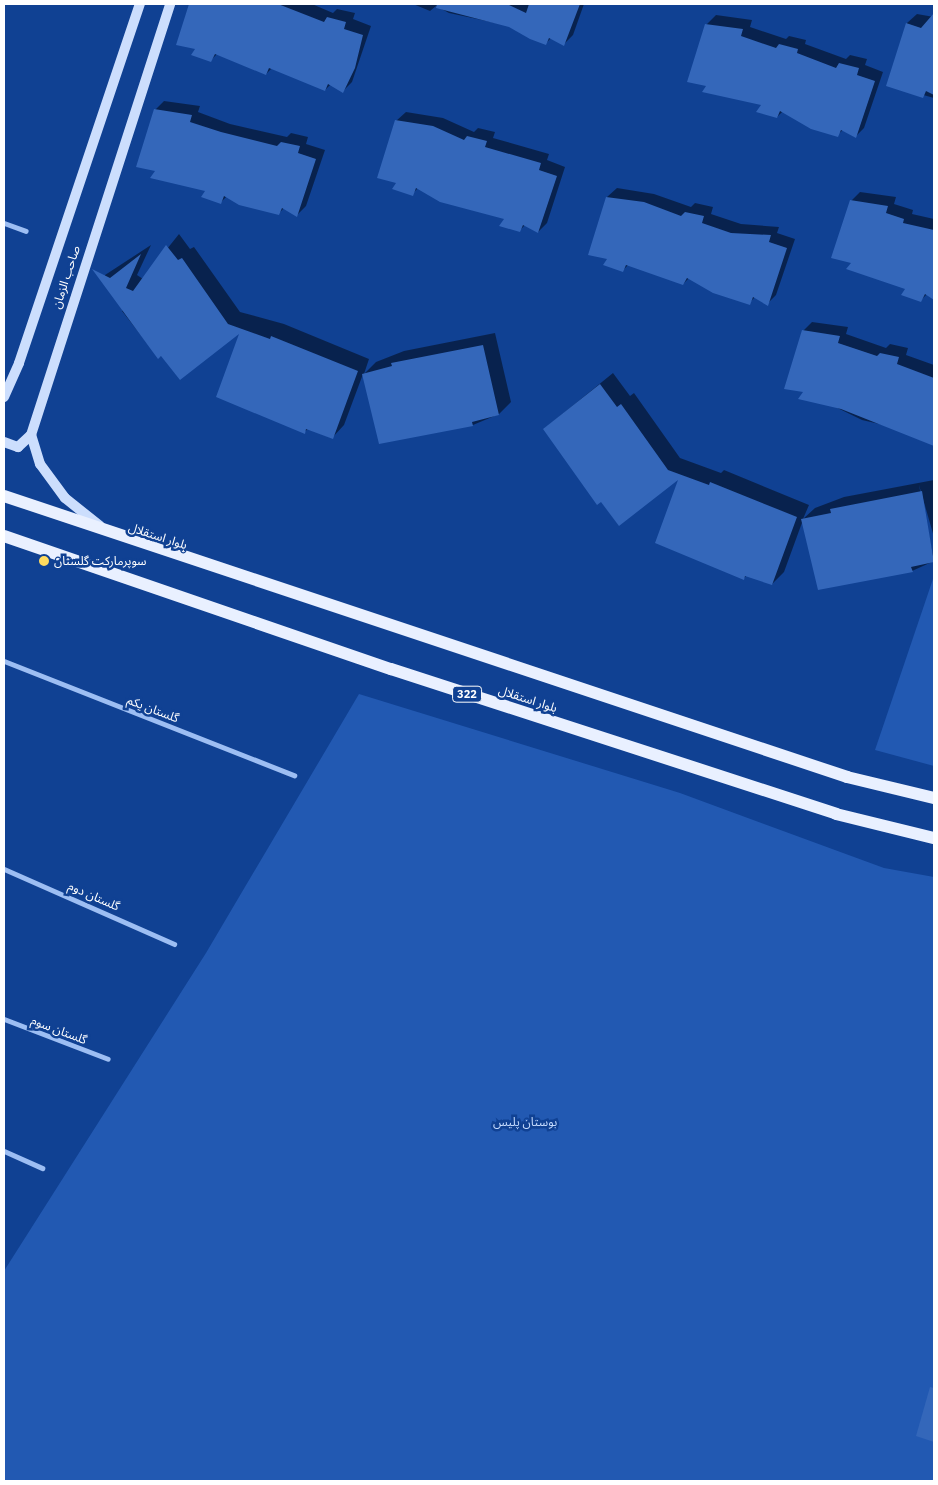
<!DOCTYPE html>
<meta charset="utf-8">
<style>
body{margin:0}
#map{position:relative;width:938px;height:1485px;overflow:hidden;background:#104193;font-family:"IBM Plex Sans","Noto Sans Arabic",sans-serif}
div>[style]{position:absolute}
.green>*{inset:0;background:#2259b2}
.shadow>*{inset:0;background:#0007}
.building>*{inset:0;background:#3467ba}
.street>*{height:5px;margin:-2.5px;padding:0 2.5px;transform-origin:2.5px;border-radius:2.5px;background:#9dbef3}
.secondary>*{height:10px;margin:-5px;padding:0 5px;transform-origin:5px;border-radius:5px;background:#ccdefd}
.primary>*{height:12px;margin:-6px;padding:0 6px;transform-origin:6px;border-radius:6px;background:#e9f0ff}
.dots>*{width:14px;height:14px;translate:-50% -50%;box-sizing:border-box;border:2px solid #104193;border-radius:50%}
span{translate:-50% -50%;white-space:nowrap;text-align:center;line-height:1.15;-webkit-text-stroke:5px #104193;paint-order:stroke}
.shield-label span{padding:1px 4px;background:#104193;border:1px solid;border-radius:4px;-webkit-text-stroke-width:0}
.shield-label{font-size:11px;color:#fff;font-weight:700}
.street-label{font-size:12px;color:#fff}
.poi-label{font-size:12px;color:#fff}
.left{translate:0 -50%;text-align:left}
.park-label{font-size:12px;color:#c5dbfe}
.frame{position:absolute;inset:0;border:5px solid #fff;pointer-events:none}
</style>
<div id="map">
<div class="green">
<div style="clip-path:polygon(934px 576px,934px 766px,875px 750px)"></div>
<div style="clip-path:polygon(359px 694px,680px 793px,884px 868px,934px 877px,934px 1481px,4px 1481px,4px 1271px,206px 953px)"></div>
</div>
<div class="shadow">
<div style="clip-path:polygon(190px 4px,312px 4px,333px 13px,337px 9px,355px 13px,353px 19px,371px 26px,352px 82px,343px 91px,331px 84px,325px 90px,272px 68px,266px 74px,217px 54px,211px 60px,197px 48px,178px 44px)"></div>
<div style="clip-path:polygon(413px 4px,584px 4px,573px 35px,564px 44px,552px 37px,546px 43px,510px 26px,449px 13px,436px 6px,430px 11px)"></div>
<div style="clip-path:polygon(917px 14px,934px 17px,934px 98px,888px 85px,907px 23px)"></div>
<div style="clip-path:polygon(716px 15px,752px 20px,750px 27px,786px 39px,789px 36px,806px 40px,805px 44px,846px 59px,850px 55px,867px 59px,865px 65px,883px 72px,864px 128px,855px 137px,843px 130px,837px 135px,783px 111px,777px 117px,763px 105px,708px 85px,706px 25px)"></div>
<div style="clip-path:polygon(164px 101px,200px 106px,198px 112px,230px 124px,287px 137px,291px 133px,308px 137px,306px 144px,325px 150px,306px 206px,297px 215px,284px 208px,278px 214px,227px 196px,221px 202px,207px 190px,157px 170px,155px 110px)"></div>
<div style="clip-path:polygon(406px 112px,443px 118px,474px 132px,478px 128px,495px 132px,493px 138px,549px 154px,547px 160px,565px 167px,547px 223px,538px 232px,525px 225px,519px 231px,506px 219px,418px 188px,412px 194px,398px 182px,396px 121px)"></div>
<div style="clip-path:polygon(617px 188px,654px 194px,691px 207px,695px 203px,713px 207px,711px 214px,741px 224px,779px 227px,777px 233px,795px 239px,776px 295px,767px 304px,755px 297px,749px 303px,689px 278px,683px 284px,629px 264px,623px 270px,609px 258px,607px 197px)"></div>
<div style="clip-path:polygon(860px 192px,896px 197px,894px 204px,913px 210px,912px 214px,934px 219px,934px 298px,927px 294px,921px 300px,907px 288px,853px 262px,851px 201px)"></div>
<div style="clip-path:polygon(179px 234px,190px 249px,194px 247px,240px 312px,284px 324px,369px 359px,364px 374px,376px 362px,404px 351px,495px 333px,511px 402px,499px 414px,473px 425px,363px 374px,344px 425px,332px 438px,308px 429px,304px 432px,242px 331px,158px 357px,122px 311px,125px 308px,105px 282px,105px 275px,151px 245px,137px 275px,143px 279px)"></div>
<div style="clip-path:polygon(812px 322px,848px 327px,846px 334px,886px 348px,890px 344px,908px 348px,906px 355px,934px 365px,934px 445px,901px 429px,862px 420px,805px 392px,803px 331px)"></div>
<div style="clip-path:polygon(613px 373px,630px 396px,634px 393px,680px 458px,721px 473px,724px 470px,809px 505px,803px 519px,815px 508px,844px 497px,934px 480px,934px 537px,919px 485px,934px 561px,912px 571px,803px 520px,784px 572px,772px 584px,747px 575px,744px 578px,681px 477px,544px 429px)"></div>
<div style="clip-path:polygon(934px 1387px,934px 1440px,917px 1435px)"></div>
</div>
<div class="building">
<div style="clip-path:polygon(189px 4px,278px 4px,324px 22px,327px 17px,346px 22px,344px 29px,363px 35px,355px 68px,343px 93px,328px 84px,325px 91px,269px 68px,266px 75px,215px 54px,211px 62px,191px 55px,195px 49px,176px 45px)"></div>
<div style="clip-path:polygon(437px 4px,507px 4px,526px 13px,529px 4px,580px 4px,564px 46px,549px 38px,546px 45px,530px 39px,509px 27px,436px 8px)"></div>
<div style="clip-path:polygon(934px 13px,934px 95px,926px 91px,923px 98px,886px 86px,906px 23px,921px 28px)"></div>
<div style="clip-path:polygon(705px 24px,743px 29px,741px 36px,776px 48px,779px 44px,798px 49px,797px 53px,836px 68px,839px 63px,859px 68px,857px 75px,875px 81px,856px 138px,841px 130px,838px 137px,811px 129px,780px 111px,777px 118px,756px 112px,761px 105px,702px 92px,706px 86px,687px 82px)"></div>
<div style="clip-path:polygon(154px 109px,192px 115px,190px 122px,221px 132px,277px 146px,281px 142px,300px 146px,298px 153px,316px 159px,297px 217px,282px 208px,279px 215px,239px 205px,224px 196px,221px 204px,201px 197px,205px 191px,150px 178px,155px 171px,136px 167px)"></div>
<div style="clip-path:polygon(395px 120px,433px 126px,464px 140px,467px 136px,487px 141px,485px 147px,541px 163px,539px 170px,557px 176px,538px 233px,523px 225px,520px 232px,499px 226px,504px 219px,440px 202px,416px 188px,413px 196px,392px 189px,396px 183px,377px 178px)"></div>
<div style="clip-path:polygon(606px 197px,644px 202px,681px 216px,685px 212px,704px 216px,702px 223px,731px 233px,771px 235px,769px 242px,787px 248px,768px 306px,753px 297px,750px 305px,713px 293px,687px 278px,683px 285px,626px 265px,623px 272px,603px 265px,607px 259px,588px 255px)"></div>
<div style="clip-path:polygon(850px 200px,888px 206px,886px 213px,904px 219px,903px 223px,934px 230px,934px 300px,925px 294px,921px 302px,901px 295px,905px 289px,846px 269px,851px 263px,831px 258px)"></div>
<div style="clip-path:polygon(166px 245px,178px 260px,182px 258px,228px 324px,270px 339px,271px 336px,358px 371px,333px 439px,306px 429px,305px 434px,216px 397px,239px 334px,180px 380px,161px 356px,158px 359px,92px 269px,110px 278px,141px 254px,126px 288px,133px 291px)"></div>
<div style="clip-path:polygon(802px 330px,840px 336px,838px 343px,877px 356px,880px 353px,899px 357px,897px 364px,934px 378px,934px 446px,841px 409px,798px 399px,803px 392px,784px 389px)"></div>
<div style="clip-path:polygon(483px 345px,499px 415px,472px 422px,473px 426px,379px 444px,362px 374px,392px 366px,391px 363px)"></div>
<div style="clip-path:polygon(600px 384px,617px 407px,621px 404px,668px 470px,709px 485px,710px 482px,797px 517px,772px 585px,745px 576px,744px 580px,655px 543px,678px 480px,619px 526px,601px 502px,597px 505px,543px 429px)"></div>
<div style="clip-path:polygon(922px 491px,934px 562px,911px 567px,913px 572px,818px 590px,801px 519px,831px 513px,830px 509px)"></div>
<div style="clip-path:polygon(930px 1387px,934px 1388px,934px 1442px,916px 1436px)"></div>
</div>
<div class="street">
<div style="left:4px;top:223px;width:23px;rotate:20deg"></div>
<div style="left:4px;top:661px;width:312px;rotate:21.5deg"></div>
<div style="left:4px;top:869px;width:186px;rotate:23.8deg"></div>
<div style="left:4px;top:1019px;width:111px;rotate:21deg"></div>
<div style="left:4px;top:1151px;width:42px;rotate:24.1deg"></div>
</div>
<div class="secondary">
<div style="left:4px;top:397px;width:37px;rotate:-66deg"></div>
<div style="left:19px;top:363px;width:379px;rotate:-71.4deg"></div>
<div style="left:4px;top:442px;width:15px;rotate:20deg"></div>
<div style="left:18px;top:447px;width:18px;rotate:-43deg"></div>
<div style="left:100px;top:526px;width:45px;rotate:-141.3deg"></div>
<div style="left:65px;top:498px;width:42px;rotate:-126.3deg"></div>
<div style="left:40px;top:464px;width:30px;rotate:-107deg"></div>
<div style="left:31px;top:435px;width:453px;rotate:-72.1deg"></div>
</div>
<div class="primary">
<div style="left:4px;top:496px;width:889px;rotate:18.43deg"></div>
<div style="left:847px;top:777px;width:89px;rotate:13.6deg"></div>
<div style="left:4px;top:536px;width:409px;rotate:19deg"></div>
<div style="left:391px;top:669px;width:468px;rotate:18deg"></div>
<div style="left:836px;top:814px;width:101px;rotate:13.8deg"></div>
</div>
<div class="dots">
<div style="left:44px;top:561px;background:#ffdb5f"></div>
</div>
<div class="shield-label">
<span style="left:467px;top:694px">322</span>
</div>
<div class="street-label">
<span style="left:66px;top:277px;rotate:-72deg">صاحب الزمان</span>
<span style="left:158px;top:536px;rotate:18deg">بلوار استقلال</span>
<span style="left:528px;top:699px;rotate:18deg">بلوار استقلال</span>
<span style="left:153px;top:709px;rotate:21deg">گلستان یکم</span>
<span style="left:94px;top:896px;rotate:24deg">گلستان دوم</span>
<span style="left:59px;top:1030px;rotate:21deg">گلستان سوم</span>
</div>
<div class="poi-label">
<span class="left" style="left:54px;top:561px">سوپرمارکت گلستان</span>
</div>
<div class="park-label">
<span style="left:525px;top:1122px">بوستان پلیس</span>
</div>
<div class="frame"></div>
</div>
